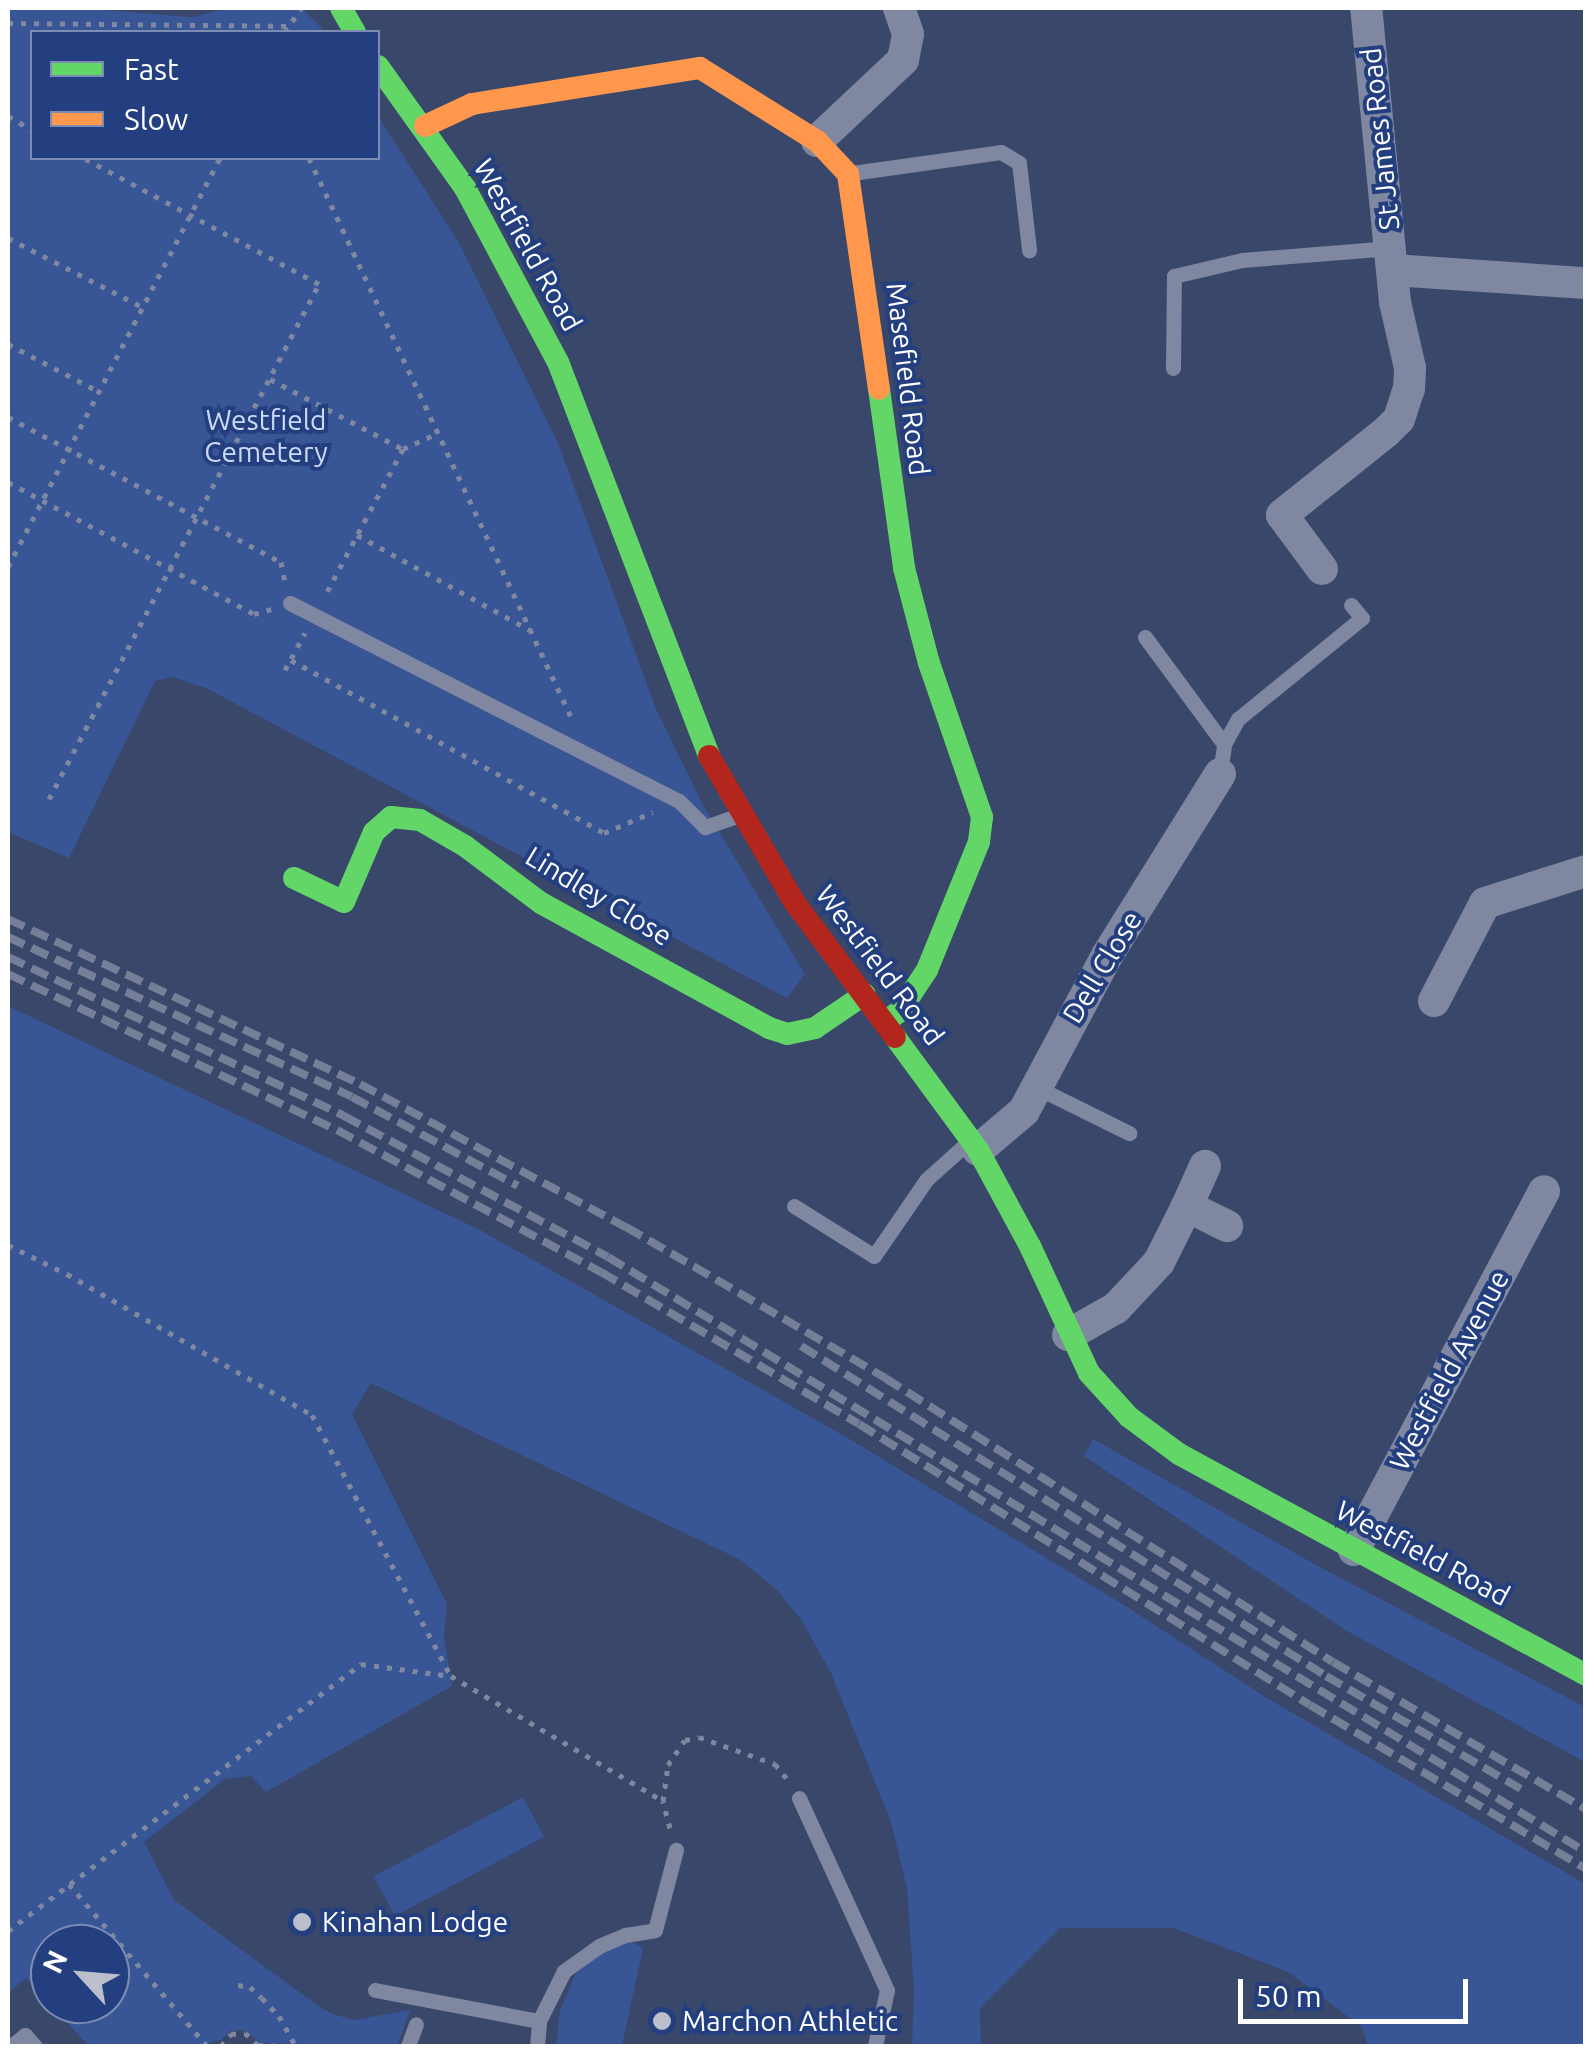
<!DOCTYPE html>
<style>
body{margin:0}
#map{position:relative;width:1593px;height:2054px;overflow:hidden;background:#39476a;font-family:Ubuntu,sans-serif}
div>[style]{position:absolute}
.green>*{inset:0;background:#385596;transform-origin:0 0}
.path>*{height:5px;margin-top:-2.5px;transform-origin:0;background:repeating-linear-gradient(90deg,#7f88a0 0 5px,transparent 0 13px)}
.lane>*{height:15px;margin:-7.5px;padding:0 7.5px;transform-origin:7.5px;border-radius:7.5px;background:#7f88a0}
.street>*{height:32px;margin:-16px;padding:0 16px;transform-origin:16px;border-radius:16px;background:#7f88a0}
.fast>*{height:22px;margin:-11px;padding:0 11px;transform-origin:11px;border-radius:11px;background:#63d668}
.slow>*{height:22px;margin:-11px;padding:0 11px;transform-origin:11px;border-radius:11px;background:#ff974d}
.jam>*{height:22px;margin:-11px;padding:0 11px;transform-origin:11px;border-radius:11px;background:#b3261e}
.rail>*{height:8px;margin-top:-4px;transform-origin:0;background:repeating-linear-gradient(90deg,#757f98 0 18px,transparent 0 26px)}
.dots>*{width:28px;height:28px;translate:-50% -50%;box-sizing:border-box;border:5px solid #243f7f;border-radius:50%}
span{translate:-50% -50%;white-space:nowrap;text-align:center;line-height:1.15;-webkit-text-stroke:8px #243f7f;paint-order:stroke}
.street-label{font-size:28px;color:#fff}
.park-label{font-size:28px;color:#cddaf5}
.poi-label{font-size:28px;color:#fff}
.left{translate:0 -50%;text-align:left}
.frame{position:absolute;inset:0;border:10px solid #fff;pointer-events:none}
.legend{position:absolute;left:30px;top:30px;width:350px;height:130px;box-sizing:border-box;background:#243f7f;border:2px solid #7c8cb2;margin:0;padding:12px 18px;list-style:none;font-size:30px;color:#fff}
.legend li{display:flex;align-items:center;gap:20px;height:50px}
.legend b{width:50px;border:2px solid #7c8cb2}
.north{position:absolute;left:30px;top:1924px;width:100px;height:100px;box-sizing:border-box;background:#243f7f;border:2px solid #7c8cb2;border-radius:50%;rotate:296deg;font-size:28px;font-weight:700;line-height:40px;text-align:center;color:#fff}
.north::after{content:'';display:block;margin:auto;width:35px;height:45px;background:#babfcb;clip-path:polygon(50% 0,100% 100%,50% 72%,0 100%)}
.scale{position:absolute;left:1238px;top:1979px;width:230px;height:45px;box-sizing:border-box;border:5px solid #fff;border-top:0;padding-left:12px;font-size:30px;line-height:35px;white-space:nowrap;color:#fff;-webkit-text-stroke:8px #243f7f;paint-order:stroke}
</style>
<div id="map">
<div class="green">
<div style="clip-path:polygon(8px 8px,79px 8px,192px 17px,228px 8px,301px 8px,318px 24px,324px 32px,32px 32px,32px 158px,378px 158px,378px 116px,459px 243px,558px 443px,656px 709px,703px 805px,805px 974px,787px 998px,206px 688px,173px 677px,155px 681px,69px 858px,8px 832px)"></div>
<div style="clip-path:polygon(8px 1006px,480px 1230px,846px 1437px,1124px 1605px,1267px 1698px,1585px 1884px,1585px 2046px,1368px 2046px,1362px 2027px,1288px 1972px,1174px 1928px,1060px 1928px,980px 2008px,981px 2046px,912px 2046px,914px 1990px,907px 1888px,891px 1822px,831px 1673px,802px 1621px,778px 1591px,741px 1560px,371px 1383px,352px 1414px,447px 1604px,444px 1637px,452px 1686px,266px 1792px,251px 1776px,225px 1779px,144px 1842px,174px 1900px,314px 2003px,332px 2014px,355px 2020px,410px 2010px,397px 2046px,260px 2043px,245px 2030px,230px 2031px,221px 2040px,193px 2046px,89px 2046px,50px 2004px,110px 2004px,110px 1944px,50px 1944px,50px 2004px,26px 1978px,8px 1993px)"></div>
<div style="clip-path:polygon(1093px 1439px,1318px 1566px,1585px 1707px,1585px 1762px,1347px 1631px,1084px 1456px)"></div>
<div style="left:523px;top:1797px;width:45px;height:169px;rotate:62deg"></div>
<div style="clip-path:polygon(630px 1941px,643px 1948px,622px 2046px,556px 2046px,560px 2010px,576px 1973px,596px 1954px)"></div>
</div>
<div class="path">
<div style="left:8px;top:23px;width:281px;rotate:0.6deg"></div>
<div style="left:285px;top:32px;width:29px;rotate:-56deg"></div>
<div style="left:8px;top:116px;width:28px;rotate:30deg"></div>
<div style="left:309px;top:158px;width:622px;rotate:64.88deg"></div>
<div style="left:8px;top:238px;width:151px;rotate:27.2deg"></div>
<div style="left:8px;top:344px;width:102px;rotate:27.6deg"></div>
<div style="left:270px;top:379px;width:150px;rotate:27.8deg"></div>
<div style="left:403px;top:449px;width:166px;rotate:118deg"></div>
<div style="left:8px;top:417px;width:309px;rotate:28deg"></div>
<div style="left:281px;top:562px;width:21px;rotate:79deg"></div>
<div style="left:403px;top:449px;width:38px;rotate:-25deg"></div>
<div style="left:8px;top:482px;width:279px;rotate:28.2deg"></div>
<div style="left:254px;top:614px;width:18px;rotate:-16deg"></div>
<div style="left:357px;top:535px;width:197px;rotate:28.8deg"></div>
<div style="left:8px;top:567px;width:461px;rotate:-62.6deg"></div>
<div style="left:291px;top:660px;width:358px;rotate:28.9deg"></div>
<div style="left:604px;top:833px;width:53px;rotate:-23.2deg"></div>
<div style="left:285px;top:670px;width:42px;rotate:-61.6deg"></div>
<div style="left:49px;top:799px;width:581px;rotate:-62.33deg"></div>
<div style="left:319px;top:284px;width:267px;rotate:-151.8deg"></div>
<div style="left:8px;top:1245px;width:66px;rotate:26.2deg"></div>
<div style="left:67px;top:1274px;width:283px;rotate:29.9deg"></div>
<div style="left:312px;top:1415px;width:296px;rotate:62deg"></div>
<div style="left:670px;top:1828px;width:28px;rotate:-105deg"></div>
<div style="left:663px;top:1801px;width:36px;rotate:-82deg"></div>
<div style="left:668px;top:1765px;width:30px;rotate:-56deg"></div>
<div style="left:685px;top:1740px;width:14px;rotate:-12deg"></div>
<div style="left:699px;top:1737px;width:81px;rotate:19.6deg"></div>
<div style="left:775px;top:1764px;width:19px;rotate:51deg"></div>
<div style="left:69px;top:1884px;width:211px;rotate:49.6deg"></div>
<div style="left:8px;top:1931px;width:443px;rotate:-37.1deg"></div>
<div style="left:361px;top:1664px;width:91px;rotate:7.6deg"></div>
<div style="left:451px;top:1676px;width:246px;rotate:30.5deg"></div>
<div style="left:238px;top:1985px;width:12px;rotate:9deg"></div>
<div style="left:250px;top:1987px;width:16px;rotate:43deg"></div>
<div style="left:262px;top:1998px;width:25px;rotate:47deg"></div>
<div style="left:279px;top:2016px;width:33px;rotate:61deg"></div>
<div style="left:202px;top:2046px;width:19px"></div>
<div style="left:221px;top:2046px;width:16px;rotate:-50deg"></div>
<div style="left:231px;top:2034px;width:14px;rotate:-4deg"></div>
<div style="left:245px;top:2033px;width:18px;rotate:43deg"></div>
<div style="left:258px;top:2045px;width:37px;rotate:2deg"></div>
</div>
<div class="lane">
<div style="left:852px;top:173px;width:150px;rotate:-8deg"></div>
<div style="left:1001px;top:152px;width:21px;rotate:31deg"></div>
<div style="left:1019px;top:163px;width:88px;rotate:83.4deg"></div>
<div style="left:1173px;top:368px;width:92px;rotate:-89.4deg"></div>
<div style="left:1174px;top:276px;width:70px;rotate:-13.2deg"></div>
<div style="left:1242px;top:260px;width:149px;rotate:-4.6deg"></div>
<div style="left:290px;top:603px;width:436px;rotate:27deg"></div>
<div style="left:679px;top:801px;width:37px;rotate:45deg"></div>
<div style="left:705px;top:827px;width:37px;rotate:-19deg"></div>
<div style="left:1145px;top:637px;width:133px;rotate:53.6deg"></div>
<div style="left:1220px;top:774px;width:30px;rotate:-82deg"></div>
<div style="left:1224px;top:744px;width:29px;rotate:-61deg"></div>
<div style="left:1238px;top:719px;width:160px;rotate:-39.2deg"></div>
<div style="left:1362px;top:618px;width:17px;rotate:-130deg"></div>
<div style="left:1038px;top:1088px;width:102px;rotate:26.3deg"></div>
<div style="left:794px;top:1206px;width:94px;rotate:32deg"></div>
<div style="left:874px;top:1256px;width:93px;rotate:-55.5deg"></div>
<div style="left:927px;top:1179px;width:52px;rotate:-41.9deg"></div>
<div style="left:799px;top:1798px;width:211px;rotate:65.4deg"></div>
<div style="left:887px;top:1990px;width:57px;rotate:102.1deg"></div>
<div style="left:375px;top:1990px;width:167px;rotate:10.7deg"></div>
<div style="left:11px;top:2046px;width:18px;rotate:-38deg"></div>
<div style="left:25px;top:2035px;width:15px;rotate:48deg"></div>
<div style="left:408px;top:2046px;width:23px;rotate:-70deg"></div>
<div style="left:537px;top:2046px;width:25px;rotate:-85deg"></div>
<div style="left:539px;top:2021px;width:56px;rotate:-63.4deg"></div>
<div style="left:564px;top:1971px;width:43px;rotate:-35.5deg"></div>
<div style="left:599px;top:1946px;width:28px;rotate:-23deg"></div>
<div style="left:625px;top:1935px;width:30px;rotate:-9deg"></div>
<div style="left:655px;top:1930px;width:83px;rotate:-75.3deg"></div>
</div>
<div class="street">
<div style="left:817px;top:141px;width:118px;rotate:-43.3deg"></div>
<div style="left:903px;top:60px;width:26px;rotate:-79deg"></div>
<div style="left:908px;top:34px;width:28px;rotate:-109deg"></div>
<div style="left:1393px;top:270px;width:193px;rotate:3.9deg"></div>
<div style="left:1322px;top:569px;width:67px;rotate:-126.5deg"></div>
<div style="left:1282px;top:515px;width:133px;rotate:-38.6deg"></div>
<div style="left:1386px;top:432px;width:18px;rotate:-45deg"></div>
<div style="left:1399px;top:419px;width:32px;rotate:-72deg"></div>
<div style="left:1409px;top:389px;width:21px;rotate:-87deg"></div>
<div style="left:1410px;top:368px;width:68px;rotate:-102.8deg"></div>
<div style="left:1395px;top:302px;width:295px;rotate:-95.6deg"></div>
<div style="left:1434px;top:1001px;width:110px;rotate:-62.5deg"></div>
<div style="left:1485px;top:903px;width:106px;rotate:-17.6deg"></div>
<div style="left:978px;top:1150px;width:60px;rotate:-40.3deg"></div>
<div style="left:1024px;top:1111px;width:178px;rotate:-61.9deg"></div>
<div style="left:1108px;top:954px;width:212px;rotate:-58.1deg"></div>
<div style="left:1187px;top:1206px;width:44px;rotate:-65.8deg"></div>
<div style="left:1068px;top:1335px;width:55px;rotate:-29.4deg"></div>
<div style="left:1116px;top:1308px;width:63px;rotate:-46.9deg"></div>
<div style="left:1159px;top:1262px;width:63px;rotate:-63.4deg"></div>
<div style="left:1187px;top:1206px;width:45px;rotate:26.6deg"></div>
<div style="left:1354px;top:1550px;width:406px;rotate:-62.1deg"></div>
</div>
<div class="fast">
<div style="left:341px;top:8px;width:28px;rotate:60deg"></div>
<div style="left:378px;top:66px;width:150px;rotate:54.5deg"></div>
<div style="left:465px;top:188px;width:197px;rotate:61.9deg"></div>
<div style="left:558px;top:362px;width:422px;rotate:69deg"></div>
<div style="left:879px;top:389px;width:181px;rotate:82deg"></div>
<div style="left:904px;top:568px;width:98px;rotate:75.3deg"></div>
<div style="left:929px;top:663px;width:163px;rotate:71deg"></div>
<div style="left:982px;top:817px;width:25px;rotate:97deg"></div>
<div style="left:979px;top:842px;width:138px;rotate:112.1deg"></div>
<div style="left:927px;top:970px;width:49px;rotate:123.4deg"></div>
<div style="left:900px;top:1011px;width:17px;rotate:144deg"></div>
<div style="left:294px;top:878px;width:55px;rotate:25.6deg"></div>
<div style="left:344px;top:902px;width:76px;rotate:-66.8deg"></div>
<div style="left:374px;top:832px;width:23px;rotate:-41deg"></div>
<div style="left:391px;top:817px;width:29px;rotate:6deg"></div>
<div style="left:420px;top:820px;width:52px;rotate:30deg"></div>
<div style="left:465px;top:846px;width:95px;rotate:36.9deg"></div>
<div style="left:541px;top:903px;width:260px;rotate:28.7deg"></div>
<div style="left:769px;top:1028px;width:19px;rotate:18deg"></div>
<div style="left:787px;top:1034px;width:29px;rotate:-12deg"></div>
<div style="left:815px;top:1028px;width:60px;rotate:-34.2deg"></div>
<div style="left:895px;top:1037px;width:140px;rotate:53.7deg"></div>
<div style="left:978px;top:1150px;width:109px;rotate:61.6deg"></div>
<div style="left:1030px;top:1246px;width:140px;rotate:65.1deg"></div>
<div style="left:1089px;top:1373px;width:59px;rotate:47.7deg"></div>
<div style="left:1129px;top:1417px;width:62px;rotate:36.5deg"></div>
<div style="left:1179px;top:1454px;width:463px;rotate:28.5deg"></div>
</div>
<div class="slow">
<div style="left:425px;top:126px;width:52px;rotate:-25.1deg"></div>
<div style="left:472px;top:104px;width:231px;rotate:-9deg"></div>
<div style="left:700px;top:68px;width:138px;rotate:32deg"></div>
<div style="left:817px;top:141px;width:45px;rotate:46.8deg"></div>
<div style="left:848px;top:174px;width:217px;rotate:81.8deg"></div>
</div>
<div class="jam">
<div style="left:709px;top:756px;width:170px;rotate:59.7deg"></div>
<div style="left:795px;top:903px;width:167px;rotate:53.3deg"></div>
</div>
<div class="rail">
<div style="left:8px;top:919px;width:389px;rotate:25.1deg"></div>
<div style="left:360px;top:1084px;width:302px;rotate:28.3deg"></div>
<div style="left:626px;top:1227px;width:300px;rotate:30.2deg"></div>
<div style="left:885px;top:1378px;width:530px;rotate:32.37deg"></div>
<div style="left:1333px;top:1662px;width:293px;rotate:30.2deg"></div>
<div style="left:8px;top:937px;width:379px;rotate:24.9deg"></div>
<div style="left:352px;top:1097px;width:188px;rotate:28.2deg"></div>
<div style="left:8px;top:957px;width:372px;rotate:25.3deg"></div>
<div style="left:344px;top:1116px;width:299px;rotate:28.1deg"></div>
<div style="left:608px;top:1257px;width:1145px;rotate:31.32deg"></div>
<div style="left:8px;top:974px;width:364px;rotate:25.4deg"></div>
<div style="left:337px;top:1130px;width:300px;rotate:28.3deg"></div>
<div style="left:601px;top:1272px;width:299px;rotate:30.5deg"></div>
<div style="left:859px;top:1424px;width:531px;rotate:31.93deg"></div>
<div style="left:1310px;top:1705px;width:321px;rotate:30.7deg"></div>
<div style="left:801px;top:1346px;width:620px;rotate:32.15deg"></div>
<div style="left:1326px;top:1676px;width:225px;rotate:30.1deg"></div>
</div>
<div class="dots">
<div style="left:302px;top:1922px;background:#babfcb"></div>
<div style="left:662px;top:2021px;background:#babfcb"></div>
</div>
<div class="street-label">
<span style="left:1380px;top:139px;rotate:-96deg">St James Road</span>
<span style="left:528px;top:245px;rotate:61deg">Westfield Road</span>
<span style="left:908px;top:379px;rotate:83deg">Masefield Road</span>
<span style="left:599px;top:896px;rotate:31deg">Lindley Close</span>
<span style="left:880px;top:965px;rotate:53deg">Westfield Road</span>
<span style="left:1102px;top:967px;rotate:-59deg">Dell Close</span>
<span style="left:1449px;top:1370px;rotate:-62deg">Westfield Avenue</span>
<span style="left:1423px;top:1553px;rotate:28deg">Westfield Road</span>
</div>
<div class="park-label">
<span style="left:266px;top:436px">Westfield<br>Cemetery</span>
</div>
<div class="poi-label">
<span class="left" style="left:322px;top:1922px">Kinahan Lodge</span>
<span class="left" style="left:682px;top:2021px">Marchon Athletic</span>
</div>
<div class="frame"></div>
<ul class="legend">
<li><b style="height:12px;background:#63d668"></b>Fast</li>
<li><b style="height:12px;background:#ff974d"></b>Slow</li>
</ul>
<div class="north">N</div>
<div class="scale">50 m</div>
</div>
